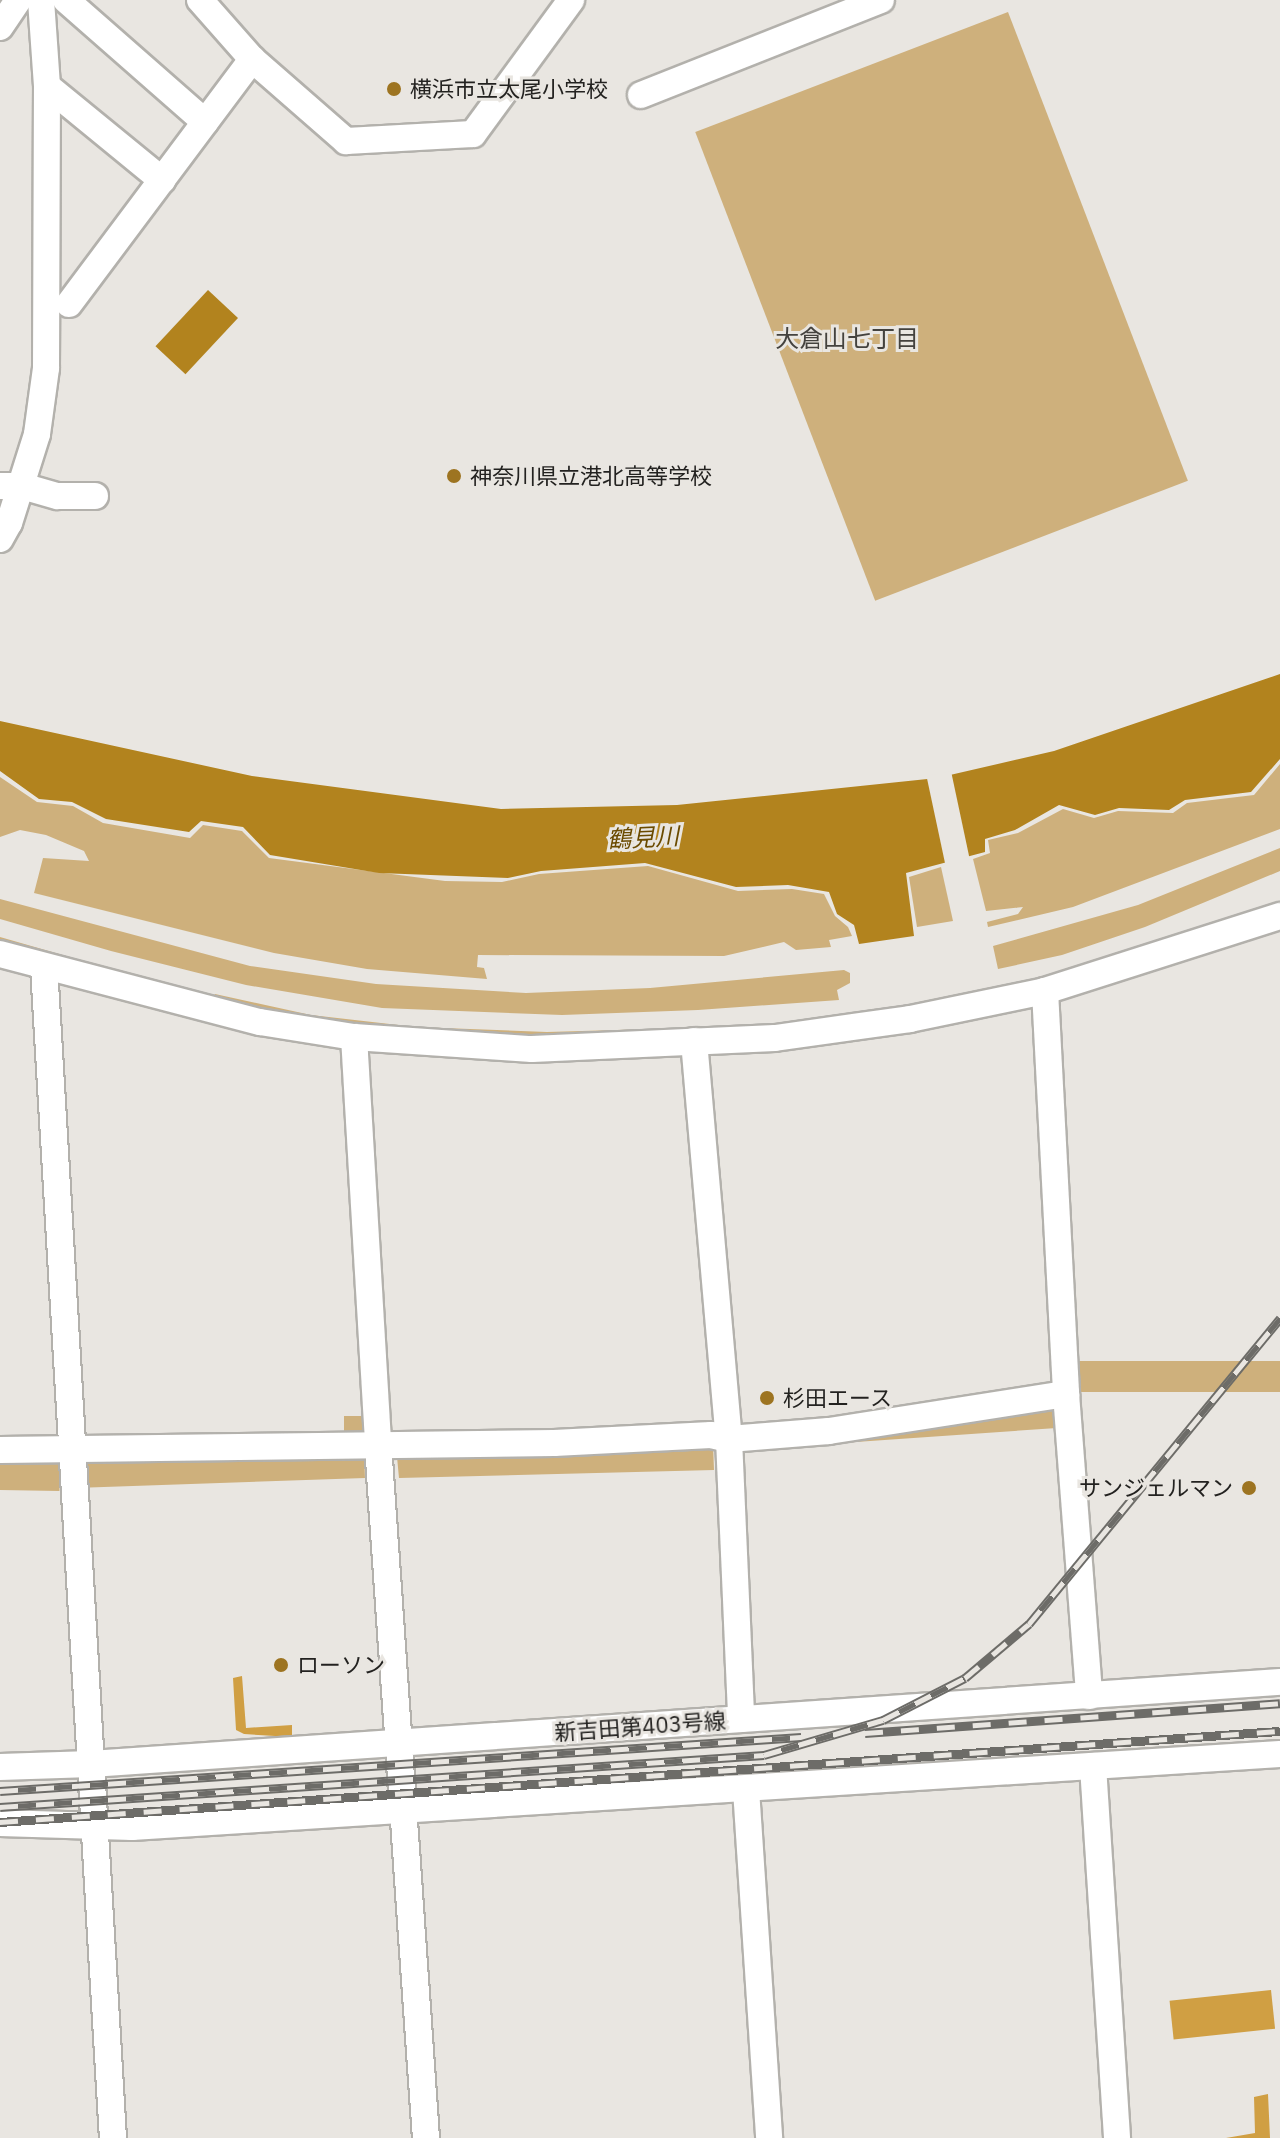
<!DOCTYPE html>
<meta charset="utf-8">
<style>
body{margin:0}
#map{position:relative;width:1280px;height:2138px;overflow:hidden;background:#e9e6e1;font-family:"IBM Plex Sans","Noto Sans JP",sans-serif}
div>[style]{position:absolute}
.green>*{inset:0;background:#ceb07c;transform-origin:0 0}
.forest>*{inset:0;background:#d09f43;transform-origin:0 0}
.water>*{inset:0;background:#b2831e;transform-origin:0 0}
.pier>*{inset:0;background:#e9e6e1;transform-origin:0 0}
.roads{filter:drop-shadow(2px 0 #b3b1ac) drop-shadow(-2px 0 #b3b1ac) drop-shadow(0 2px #b3b1ac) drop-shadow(0 -2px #b3b1ac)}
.minor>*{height:26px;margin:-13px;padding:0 13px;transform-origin:13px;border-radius:13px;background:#fff}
.rail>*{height:9px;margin-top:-4.5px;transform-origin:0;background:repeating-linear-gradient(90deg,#e9e6e1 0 18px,#6d6c68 0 36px);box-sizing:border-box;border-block:2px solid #6d6c68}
.dots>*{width:22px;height:22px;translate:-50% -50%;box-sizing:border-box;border:4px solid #e9e6e1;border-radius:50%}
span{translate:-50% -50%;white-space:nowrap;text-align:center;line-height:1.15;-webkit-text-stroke:6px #e9e6e1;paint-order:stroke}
.poi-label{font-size:22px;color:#232220}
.left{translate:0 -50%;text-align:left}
.right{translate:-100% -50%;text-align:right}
.street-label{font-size:22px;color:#232220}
.neighbourhood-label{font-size:24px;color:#44423e}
.water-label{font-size:24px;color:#6b4b00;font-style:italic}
</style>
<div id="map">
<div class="green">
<div style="left:1008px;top:12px;width:502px;height:335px;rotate:69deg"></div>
<div style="clip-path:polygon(1280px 764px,1280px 829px,1073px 907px,988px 927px,987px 922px,1018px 914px,1023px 907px,986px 911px,973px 859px,990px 853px,988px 840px,1018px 833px,1063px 809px,1094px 818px,1118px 811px,1173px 813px,1187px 803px,1254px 795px)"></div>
<div style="clip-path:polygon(0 777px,37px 802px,73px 806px,103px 823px,190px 838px,203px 825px,242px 831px,269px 858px,445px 881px,502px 882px,539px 874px,648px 866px,738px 891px,792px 889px,824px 894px,835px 916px,848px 927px,852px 936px,829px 940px,831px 947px,796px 950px,784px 942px,724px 956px,478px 955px,477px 967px,484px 968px,487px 979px,367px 969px,274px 953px,34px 893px,43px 858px,89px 861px,84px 851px,46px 835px,20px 830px,0 837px)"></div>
<div style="clip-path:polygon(1280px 848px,1280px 871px,1145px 927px,1062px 955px,998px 969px,993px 946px,1138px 905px)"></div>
<div style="clip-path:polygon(941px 867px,953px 921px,917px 927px,909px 877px)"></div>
<div style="clip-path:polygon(0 899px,250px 966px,376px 984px,526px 993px,650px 988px,844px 970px,850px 973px,850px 983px,837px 990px,839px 1000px,698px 1010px,562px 1015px,382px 1008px,246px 985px,111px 951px,0 919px)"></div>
<div style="left:0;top:937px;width:171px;height:6px;rotate:16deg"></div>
<div style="clip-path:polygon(215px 994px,311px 1015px,416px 1027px,547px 1032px,721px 1027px,547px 1037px,468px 1035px,311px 1020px,211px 1000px)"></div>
<div style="left:1280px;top:1361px;width:31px;height:203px;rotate:90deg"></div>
<div style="left:1055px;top:1402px;width:26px;height:319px;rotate:86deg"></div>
<div style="left:344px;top:1416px;width:21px;height:19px"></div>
<div style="clip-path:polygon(713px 1444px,714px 1470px,399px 1478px,397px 1457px)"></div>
<div style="left:364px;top:1450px;width:28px;height:283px;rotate:88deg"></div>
<div style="left:0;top:1459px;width:60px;height:31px;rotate:1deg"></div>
</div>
<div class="forest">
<div style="clip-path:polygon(242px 1676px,246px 1728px,292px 1725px,292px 1737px,244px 1734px,236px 1730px,233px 1678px)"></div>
<div style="left:1271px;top:1990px;width:39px;height:102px;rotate:84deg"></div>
<div style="clip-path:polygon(1268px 2094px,1270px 2138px,1226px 2138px,1255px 2133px,1254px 2097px)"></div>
</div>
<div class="water">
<div style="left:208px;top:290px;width:41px;height:77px;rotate:43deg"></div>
<div style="clip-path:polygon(1280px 674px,1280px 759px,1251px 792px,1185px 800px,1169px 810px,1119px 808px,1095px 815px,1059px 805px,1015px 830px,985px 839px,985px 852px,906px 873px,914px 936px,859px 944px,854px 925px,837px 914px,829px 892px,788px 885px,736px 887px,645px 863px,541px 871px,508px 878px,379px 873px,270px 855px,243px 827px,201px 821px,189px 832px,106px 819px,72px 802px,39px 799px,0 771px,0 721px,252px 776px,501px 809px,677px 805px,937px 778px,1054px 751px)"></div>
</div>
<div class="pier">
<div style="left:951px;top:771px;width:91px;height:25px;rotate:78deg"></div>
</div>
<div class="roads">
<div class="minor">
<div style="left:66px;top:0;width:185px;rotate:41.3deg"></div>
<div style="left:200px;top:0;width:79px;rotate:48.6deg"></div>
<div style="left:252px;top:59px;width:125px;rotate:41.1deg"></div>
<div style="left:346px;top:141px;width:127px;rotate:-3.2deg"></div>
<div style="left:473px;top:134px;width:166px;rotate:-53.8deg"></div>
<div style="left:0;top:27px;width:32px;rotate:-56deg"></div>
<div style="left:47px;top:86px;width:149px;rotate:39.3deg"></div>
<div style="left:641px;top:95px;width:258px;rotate:-21.6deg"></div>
<div style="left:69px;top:304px;width:306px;rotate:-53.2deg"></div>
<div style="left:0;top:486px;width:22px"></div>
<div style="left:22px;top:486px;width:37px;rotate:16deg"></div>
<div style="left:58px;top:496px;width:37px"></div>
<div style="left:0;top:539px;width:18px;rotate:-61deg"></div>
<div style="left:9px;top:523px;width:93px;rotate:-72.5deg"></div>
<div style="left:37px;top:434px;width:67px;rotate:-82.2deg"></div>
<div style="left:46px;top:368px;width:282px;rotate:-89.8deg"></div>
<div style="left:47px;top:86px;width:86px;rotate:-94deg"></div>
<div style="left:0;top:954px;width:269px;rotate:14.7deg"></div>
<div style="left:260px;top:1022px;width:95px;rotate:9.1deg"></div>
<div style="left:354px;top:1037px;width:178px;rotate:3.9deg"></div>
<div style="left:532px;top:1049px;width:243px;rotate:-2.6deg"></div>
<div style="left:775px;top:1038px;width:136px;rotate:-8deg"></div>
<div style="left:910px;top:1019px;width:138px;rotate:-11.7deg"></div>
<div style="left:1045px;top:991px;width:247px;rotate:-17.7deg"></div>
<div style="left:44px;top:967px;width:1173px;rotate:86.63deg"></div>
<div style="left:1045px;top:991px;width:404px;rotate:87deg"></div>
<div style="left:1066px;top:1394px;width:303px;rotate:85.6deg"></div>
<div style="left:354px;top:1037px;width:409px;rotate:86.6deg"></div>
<div style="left:378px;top:1445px;width:695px;rotate:86.04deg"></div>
<div style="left:694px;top:1041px;width:400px;rotate:85deg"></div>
<div style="left:729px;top:1439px;width:280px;rotate:87.5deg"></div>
<div style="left:0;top:1450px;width:554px;rotate:-0.72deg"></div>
<div style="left:554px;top:1443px;width:157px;rotate:-2.9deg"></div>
<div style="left:711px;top:1435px;width:18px;rotate:13deg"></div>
<div style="left:729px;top:1439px;width:100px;rotate:-4.6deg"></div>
<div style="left:829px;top:1431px;width:240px;rotate:-8.9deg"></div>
<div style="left:1093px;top:1766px;width:373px;rotate:86.3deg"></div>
<div style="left:0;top:1767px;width:91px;rotate:-1.9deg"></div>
<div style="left:91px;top:1764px;width:1192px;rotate:-3.95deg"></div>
<div style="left:746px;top:1789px;width:350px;rotate:86.2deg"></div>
<div style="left:0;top:1823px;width:132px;rotate:1.7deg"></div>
<div style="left:132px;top:1827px;width:1150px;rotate:-3.64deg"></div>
</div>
</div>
<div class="rail">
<div style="left:865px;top:1733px;width:416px;rotate:-4.1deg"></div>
<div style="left:0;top:1791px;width:803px;rotate:-3.86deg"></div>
<div style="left:0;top:1807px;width:766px;rotate:-3.89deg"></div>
<div style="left:764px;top:1755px;width:124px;rotate:-16.4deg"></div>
<div style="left:883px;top:1720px;width:92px;rotate:-27.1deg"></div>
<div style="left:965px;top:1678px;width:84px;rotate:-40.2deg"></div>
<div style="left:1029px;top:1624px;width:396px;rotate:-50.6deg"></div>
<div style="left:0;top:1822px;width:1283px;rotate:-4.07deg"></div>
</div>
<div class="dots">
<div style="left:394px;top:89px;background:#9d7421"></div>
<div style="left:454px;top:476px;background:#9d7421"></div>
<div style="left:767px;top:1398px;background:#9d7421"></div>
<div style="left:1249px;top:1488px;background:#9d7421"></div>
<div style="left:281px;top:1665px;background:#9d7421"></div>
</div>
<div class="poi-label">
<span class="left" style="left:410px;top:89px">横浜市立太尾小学校</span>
<span class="left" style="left:470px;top:476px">神奈川県立港北高等学校</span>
<span class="left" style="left:783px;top:1398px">杉田エース</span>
<span class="right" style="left:1233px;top:1488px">サンジェルマン</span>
<span class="left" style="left:297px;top:1665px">ローソン</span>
</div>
<div class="street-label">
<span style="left:640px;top:1726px;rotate:-4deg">新吉田第403号線</span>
</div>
<div class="neighbourhood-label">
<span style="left:847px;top:339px">大倉山七丁目</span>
</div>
<div class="water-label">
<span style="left:643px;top:838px;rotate:-3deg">鶴見川</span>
</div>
</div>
